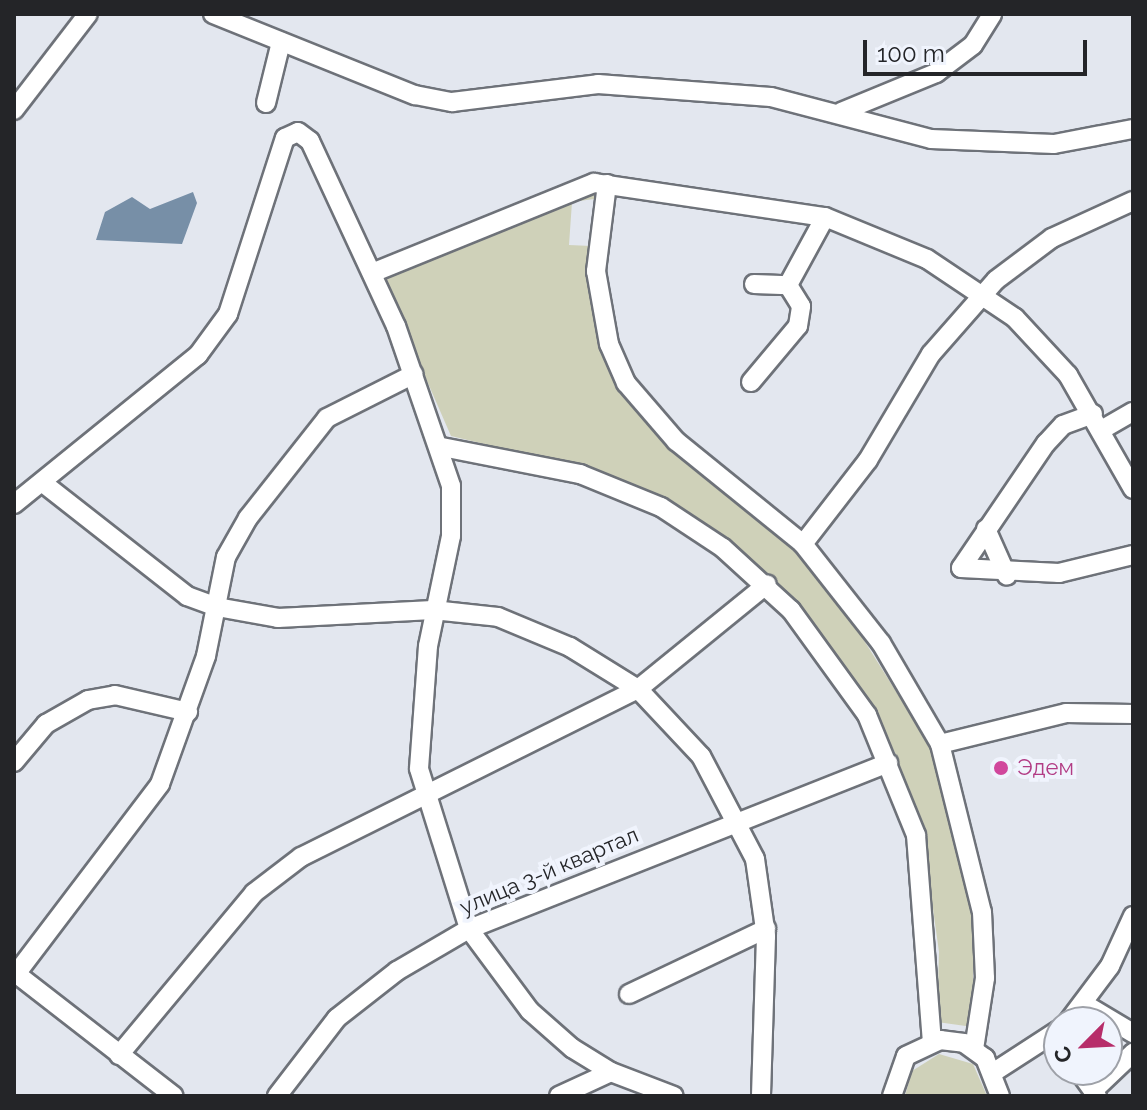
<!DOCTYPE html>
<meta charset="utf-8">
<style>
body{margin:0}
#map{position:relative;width:1147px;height:1110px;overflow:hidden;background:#e3e7ef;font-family:Raleway,sans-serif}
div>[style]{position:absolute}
.green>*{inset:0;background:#cfd1b9}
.water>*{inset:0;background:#778fa7}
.roads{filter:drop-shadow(2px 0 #6e7279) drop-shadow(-2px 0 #6e7279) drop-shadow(0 2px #6e7279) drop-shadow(0 -2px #6e7279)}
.minor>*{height:18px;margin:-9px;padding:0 9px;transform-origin:9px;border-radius:9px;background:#fff}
.dots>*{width:22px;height:22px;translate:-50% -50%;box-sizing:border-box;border:4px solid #f0f4fd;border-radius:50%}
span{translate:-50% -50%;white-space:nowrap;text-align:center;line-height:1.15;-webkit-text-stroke:8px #f0f4fd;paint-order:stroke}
.hotel-label{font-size:22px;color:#b23c85}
.left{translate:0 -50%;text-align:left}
.street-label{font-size:22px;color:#242528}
.frame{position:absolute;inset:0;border:16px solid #242528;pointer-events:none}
.north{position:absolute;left:1043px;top:1006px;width:80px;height:80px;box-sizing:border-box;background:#f0f4fd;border:2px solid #9ea1a8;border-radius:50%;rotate:246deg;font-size:22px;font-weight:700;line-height:32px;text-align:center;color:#242528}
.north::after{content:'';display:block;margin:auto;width:28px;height:36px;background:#b72d6a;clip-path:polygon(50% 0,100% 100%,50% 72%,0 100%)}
.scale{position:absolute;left:863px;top:40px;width:224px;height:36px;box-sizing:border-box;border:4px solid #242528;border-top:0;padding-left:10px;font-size:24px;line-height:28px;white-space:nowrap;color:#242528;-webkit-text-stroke:6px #f0f4fd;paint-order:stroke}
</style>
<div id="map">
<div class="green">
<div style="clip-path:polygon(578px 192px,594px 192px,594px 199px,572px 202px,569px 245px,591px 246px,625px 394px,661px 439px,780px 537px,833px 591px,939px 760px,973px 903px,973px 1027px,937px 1022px,939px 952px,923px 837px,896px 755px,863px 690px,798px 608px,751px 559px,692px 517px,587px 469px,451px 436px,383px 280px)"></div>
<div style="clip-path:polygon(939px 1054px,973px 1064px,987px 1096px,905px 1096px,912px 1071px)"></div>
</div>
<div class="water">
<div style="clip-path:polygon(193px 192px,197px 203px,182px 244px,96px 240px,105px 212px,132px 197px,150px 209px)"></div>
</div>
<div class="roads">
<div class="minor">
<div style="left:213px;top:14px;width:218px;rotate:21.9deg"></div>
<div style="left:415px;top:95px;width:38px;rotate:11deg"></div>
<div style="left:452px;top:102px;width:147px;rotate:-7deg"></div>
<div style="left:598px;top:84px;width:173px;rotate:4.3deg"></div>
<div style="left:771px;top:97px;width:165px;rotate:14.7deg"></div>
<div style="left:931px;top:139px;width:123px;rotate:2.3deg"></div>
<div style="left:1054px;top:144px;width:80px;rotate:-10.8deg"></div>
<div style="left:266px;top:103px;width:63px;rotate:-76.2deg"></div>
<div style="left:14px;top:110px;width:121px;rotate:-52.4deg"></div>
<div style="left:841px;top:112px;width:103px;rotate:-22.3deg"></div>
<div style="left:936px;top:73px;width:46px;rotate:-37.1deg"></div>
<div style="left:973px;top:45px;width:36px;rotate:-58deg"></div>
<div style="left:607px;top:184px;width:88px;rotate:97.2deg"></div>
<div style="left:596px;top:271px;width:74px;rotate:79.9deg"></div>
<div style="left:609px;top:344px;width:43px;rotate:66.4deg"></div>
<div style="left:626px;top:383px;width:77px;rotate:49.2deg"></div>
<div style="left:676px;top:441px;width:164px;rotate:39deg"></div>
<div style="left:803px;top:544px;width:126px;rotate:51.8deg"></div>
<div style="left:881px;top:643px;width:117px;rotate:59.7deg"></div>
<div style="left:940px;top:744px;width:173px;rotate:76deg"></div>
<div style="left:982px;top:912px;width:66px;rotate:87.4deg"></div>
<div style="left:985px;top:978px;width:72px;rotate:98.8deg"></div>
<div style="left:372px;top:273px;width:240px;rotate:-22.1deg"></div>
<div style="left:594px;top:183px;width:233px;rotate:8.4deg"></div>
<div style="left:825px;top:217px;width:110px;rotate:22.4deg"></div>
<div style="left:927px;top:259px;width:106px;rotate:33.8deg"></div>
<div style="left:1015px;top:318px;width:78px;rotate:47.1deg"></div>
<div style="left:1068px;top:375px;width:131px;rotate:60.3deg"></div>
<div style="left:754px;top:284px;width:34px;rotate:2deg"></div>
<div style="left:751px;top:382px;width:73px;rotate:-50deg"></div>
<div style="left:798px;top:326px;width:20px;rotate:-81deg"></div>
<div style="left:801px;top:306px;width:25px;rotate:-122deg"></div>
<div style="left:788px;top:285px;width:77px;rotate:-61.4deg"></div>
<div style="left:1093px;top:414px;width:32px;rotate:160deg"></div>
<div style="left:1063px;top:425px;width:25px;rotate:133deg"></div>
<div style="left:1046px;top:443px;width:151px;rotate:124.2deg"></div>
<div style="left:961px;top:568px;width:98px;rotate:2.9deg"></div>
<div style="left:1059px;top:573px;width:76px;rotate:-13.7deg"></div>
<div style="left:1103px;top:429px;width:34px;rotate:-30deg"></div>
<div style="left:442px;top:447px;width:141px;rotate:11.1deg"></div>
<div style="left:580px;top:474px;width:87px;rotate:22.2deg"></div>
<div style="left:661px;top:507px;width:74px;rotate:33.5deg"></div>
<div style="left:723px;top:548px;width:92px;rotate:42.4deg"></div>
<div style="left:791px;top:610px;width:130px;rotate:54.1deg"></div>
<div style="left:867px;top:715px;width:130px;rotate:67.8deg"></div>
<div style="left:916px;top:835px;width:208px;rotate:85.6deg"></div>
<div style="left:43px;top:483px;width:183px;rotate:38.1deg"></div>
<div style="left:187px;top:596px;width:32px;rotate:20deg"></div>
<div style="left:217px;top:607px;width:62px;rotate:10.2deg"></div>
<div style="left:278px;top:618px;width:155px;rotate:-3deg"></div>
<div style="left:433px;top:610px;width:65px;rotate:6.1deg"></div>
<div style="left:498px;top:617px;width:78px;rotate:22.6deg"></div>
<div style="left:570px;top:647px;width:80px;rotate:31.7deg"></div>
<div style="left:638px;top:689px;width:92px;rotate:46.8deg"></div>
<div style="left:701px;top:756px;width:116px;rotate:62.3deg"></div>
<div style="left:755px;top:859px;width:78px;rotate:81.9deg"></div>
<div style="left:766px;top:936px;width:160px;rotate:91.8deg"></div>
<div style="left:14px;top:504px;width:237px;rotate:-39deg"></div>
<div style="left:198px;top:355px;width:51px;rotate:-53.8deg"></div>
<div style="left:228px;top:314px;width:185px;rotate:-72.1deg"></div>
<div style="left:285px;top:138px;width:14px;rotate:-25deg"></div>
<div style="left:298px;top:132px;width:15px;rotate:37deg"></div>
<div style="left:310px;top:141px;width:204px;rotate:65.1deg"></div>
<div style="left:396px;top:326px;width:169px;rotate:71deg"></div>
<div style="left:451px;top:486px;width:50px;rotate:90deg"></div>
<div style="left:451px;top:536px;width:112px;rotate:101.8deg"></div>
<div style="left:428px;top:646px;width:123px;rotate:94.2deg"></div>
<div style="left:419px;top:769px;width:168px;rotate:72.6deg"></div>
<div style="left:469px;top:929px;width:102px;rotate:53.4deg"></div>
<div style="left:530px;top:1011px;width:56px;rotate:41.4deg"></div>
<div style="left:572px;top:1048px;width:46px;rotate:31.6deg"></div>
<div style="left:611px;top:1072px;width:67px;rotate:20.9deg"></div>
<div style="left:986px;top:529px;width:51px;rotate:65.9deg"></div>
<div style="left:803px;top:544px;width:106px;rotate:-52.3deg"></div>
<div style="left:868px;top:460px;width:123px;rotate:-59.3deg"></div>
<div style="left:931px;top:354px;width:98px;rotate:-48.7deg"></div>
<div style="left:996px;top:280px;width:70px;rotate:-36.9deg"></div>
<div style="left:1052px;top:238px;width:89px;rotate:-24.6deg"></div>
<div style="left:940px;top:744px;width:130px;rotate:-13.8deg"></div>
<div style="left:1066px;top:713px;width:67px;rotate:0.9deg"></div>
<div style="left:14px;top:762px;width:50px;rotate:-49.9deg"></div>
<div style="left:46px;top:724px;width:48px;rotate:-29.7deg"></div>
<div style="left:88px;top:700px;width:27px;rotate:-10deg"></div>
<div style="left:115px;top:695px;width:75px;rotate:13.1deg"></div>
<div style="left:14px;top:972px;width:202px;rotate:37.8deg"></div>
<div style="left:16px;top:974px;width:238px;rotate:-52.8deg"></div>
<div style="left:160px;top:784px;width:136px;rotate:-70.2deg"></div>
<div style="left:206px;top:656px;width:101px;rotate:-78.6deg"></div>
<div style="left:226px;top:557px;width:45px;rotate:-60.6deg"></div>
<div style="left:248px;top:518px;width:127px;rotate:-51.7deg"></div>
<div style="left:327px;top:418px;width:97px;rotate:-26.8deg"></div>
<div style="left:629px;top:994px;width:152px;rotate:-25.4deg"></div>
<div style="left:1086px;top:1005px;width:55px;rotate:30.8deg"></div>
<div style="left:1068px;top:1022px;width:70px;rotate:-53.1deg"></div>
<div style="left:1110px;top:966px;width:55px;rotate:-65.3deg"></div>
<div style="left:119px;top:1055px;width:211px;rotate:-50.2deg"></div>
<div style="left:254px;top:893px;width:59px;rotate:-37.5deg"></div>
<div style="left:301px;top:857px;width:377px;rotate:-26.5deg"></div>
<div style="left:638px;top:689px;width:166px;rotate:-39.1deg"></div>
<div style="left:1078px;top:1070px;width:32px;rotate:54deg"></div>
<div style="left:994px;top:1072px;width:77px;rotate:-32.9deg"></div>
<div style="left:1094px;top:1090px;width:54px;rotate:-43.5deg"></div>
<div style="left:277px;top:1096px;width:98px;rotate:-52.4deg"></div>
<div style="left:337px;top:1018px;width:76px;rotate:-38.1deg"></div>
<div style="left:397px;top:971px;width:83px;rotate:-30.3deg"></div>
<div style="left:469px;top:929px;width:451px;rotate:-21.6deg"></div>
<div style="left:559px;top:1096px;width:57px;rotate:-24.8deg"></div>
<div style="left:892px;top:1096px;width:42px;rotate:-70.7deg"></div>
<div style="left:906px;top:1056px;width:38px;rotate:-25deg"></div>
<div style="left:940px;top:1040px;width:24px;rotate:7deg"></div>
<div style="left:964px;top:1043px;width:26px;rotate:36deg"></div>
<div style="left:985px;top:1058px;width:41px;rotate:68.5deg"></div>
</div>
</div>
<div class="dots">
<div style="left:1001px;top:768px;background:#d1479c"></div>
</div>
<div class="hotel-label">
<span class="left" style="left:1017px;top:768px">Эдем</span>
</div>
<div class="street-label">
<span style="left:549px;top:871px;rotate:-23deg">улица 3-й квартал</span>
</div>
<div class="frame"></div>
<div class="north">С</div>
<div class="scale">100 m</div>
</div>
